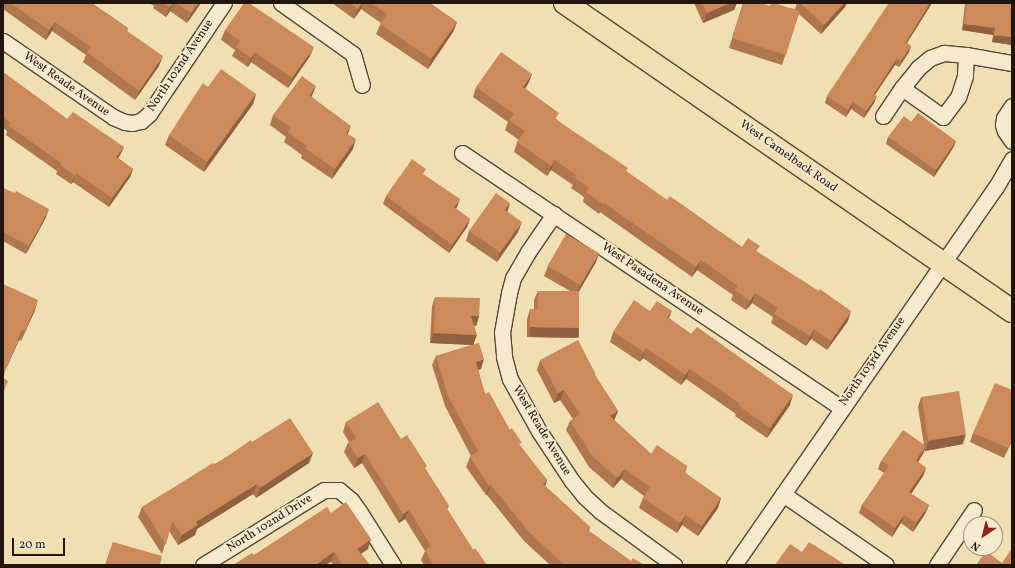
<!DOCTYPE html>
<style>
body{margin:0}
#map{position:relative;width:1015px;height:568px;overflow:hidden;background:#efdfb3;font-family:Vollkorn,serif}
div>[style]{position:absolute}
.roads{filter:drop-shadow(1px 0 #544838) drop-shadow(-1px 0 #544838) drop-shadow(0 1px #544838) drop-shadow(0 -1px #544838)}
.street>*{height:15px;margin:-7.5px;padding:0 7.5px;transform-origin:7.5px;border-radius:7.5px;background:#f5eace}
.primary>*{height:22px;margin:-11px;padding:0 11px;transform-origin:11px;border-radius:11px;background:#efdfb3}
.wall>*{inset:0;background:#b0774e}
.shaded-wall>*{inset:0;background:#906140;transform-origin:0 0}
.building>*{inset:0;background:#cd8a5b;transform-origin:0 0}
span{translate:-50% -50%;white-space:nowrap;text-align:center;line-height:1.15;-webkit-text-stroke:3.5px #f5eace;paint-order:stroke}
.street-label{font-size:12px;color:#21150f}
.frame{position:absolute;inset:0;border:4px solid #21150f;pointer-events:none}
.north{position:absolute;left:963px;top:516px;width:40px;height:40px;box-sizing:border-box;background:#f5eace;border:1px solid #a09582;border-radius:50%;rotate:215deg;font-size:11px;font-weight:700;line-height:16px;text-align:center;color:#21150f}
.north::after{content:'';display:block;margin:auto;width:14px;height:18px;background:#8f2418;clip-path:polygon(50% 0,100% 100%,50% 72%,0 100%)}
.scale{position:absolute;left:12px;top:538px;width:53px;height:18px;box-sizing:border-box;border:2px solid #21150f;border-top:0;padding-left:5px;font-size:12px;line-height:14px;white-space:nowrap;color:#21150f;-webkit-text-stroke:3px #f5eace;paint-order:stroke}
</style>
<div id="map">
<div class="roads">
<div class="street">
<div style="left:281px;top:3px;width:88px;rotate:35.3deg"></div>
<div style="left:353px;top:54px;width:32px;rotate:74deg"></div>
<div style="left:3px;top:41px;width:134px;rotate:34.6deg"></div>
<div style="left:113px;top:117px;width:13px;rotate:23deg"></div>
<div style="left:125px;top:122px;width:7px;rotate:8deg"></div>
<div style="left:132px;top:123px;width:9px;rotate:-13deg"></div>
<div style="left:141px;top:121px;width:11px;rotate:-41deg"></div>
<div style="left:149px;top:114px;width:134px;rotate:-56deg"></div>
<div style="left:966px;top:55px;width:21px;rotate:93deg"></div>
<div style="left:965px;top:76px;width:22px;rotate:108deg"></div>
<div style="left:958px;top:97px;width:25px;rotate:127deg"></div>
<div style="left:943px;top:117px;width:50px;rotate:-144.7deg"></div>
<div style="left:902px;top:88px;width:26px;rotate:-51deg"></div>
<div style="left:918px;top:68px;width:16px;rotate:-40deg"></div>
<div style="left:930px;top:58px;width:15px;rotate:-20deg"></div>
<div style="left:944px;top:53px;width:22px;rotate:5deg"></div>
<div style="left:966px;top:55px;width:47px;rotate:9.9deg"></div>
<div style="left:1012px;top:106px;width:14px;rotate:124deg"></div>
<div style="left:1004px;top:118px;width:7px;rotate:98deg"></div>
<div style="left:1003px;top:125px;width:6px;rotate:72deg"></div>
<div style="left:1005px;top:131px;width:12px;rotate:55deg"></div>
<div style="left:883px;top:116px;width:34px;rotate:-56deg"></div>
<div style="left:462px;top:153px;width:457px;rotate:33.9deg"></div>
<div style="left:554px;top:214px;width:46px;rotate:124.4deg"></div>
<div style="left:528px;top:252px;width:30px;rotate:120deg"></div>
<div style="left:513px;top:278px;width:16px;rotate:105deg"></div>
<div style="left:509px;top:293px;width:40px;rotate:100deg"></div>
<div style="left:502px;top:332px;width:25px;rotate:85deg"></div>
<div style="left:504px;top:357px;width:23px;rotate:75deg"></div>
<div style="left:510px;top:379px;width:60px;rotate:60.9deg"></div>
<div style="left:539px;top:431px;width:60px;rotate:56.6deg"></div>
<div style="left:572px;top:481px;width:19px;rotate:51deg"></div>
<div style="left:584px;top:496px;width:22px;rotate:43deg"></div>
<div style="left:600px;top:511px;width:92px;rotate:36.1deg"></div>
<div style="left:783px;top:494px;width:125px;rotate:34.6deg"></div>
<div style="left:203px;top:565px;width:142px;rotate:-31.8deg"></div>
<div style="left:324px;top:490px;width:15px"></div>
<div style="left:339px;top:490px;width:16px;rotate:40deg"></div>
<div style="left:351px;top:500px;width:14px;rotate:54deg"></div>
<div style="left:359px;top:511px;width:64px;rotate:57.8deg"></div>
<div style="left:734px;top:565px;width:460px;rotate:-55.3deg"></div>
<div style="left:996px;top:187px;width:32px;rotate:-60deg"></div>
<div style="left:937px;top:565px;width:66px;rotate:-56.1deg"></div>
</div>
<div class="primary">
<div style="left:565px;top:3px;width:543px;rotate:34.57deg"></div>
</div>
</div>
<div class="wall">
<div style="clip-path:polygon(3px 3px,94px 3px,93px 4px,128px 28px,127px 31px,159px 66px,135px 100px,83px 62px,86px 55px,52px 31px,46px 40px,3px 9px)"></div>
<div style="clip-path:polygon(149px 3px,201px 3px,187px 23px,170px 11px,166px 17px,153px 8px,154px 6px)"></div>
<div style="clip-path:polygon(332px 3px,430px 3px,457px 22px,453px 32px,428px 69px,376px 34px,381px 23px,361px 9px,354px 19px)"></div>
<div style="clip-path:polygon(694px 3px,737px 3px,734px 10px,703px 23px)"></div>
<div style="clip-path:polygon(743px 3px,795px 9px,797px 3px,847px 3px,845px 7px,821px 34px,799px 14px,782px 65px,729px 48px)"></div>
<div style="clip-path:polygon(889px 3px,932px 3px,907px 43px,911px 46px,909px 52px,899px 67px,895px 65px,875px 95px,874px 103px,864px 118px,851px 109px,846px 117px,825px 103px,827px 96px)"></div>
<div style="clip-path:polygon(965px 3px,1012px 3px,1012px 45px,992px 42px,993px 35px,962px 30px)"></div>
<div style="clip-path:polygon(225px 30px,310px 56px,288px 88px,251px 62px,248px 67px,232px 56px,235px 50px,221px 40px)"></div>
<div style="clip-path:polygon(3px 72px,67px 119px,124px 147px,120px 155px,118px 158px,133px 169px,130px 177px,109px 207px,73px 182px,71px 184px,56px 174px,57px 171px,6px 135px,7px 131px,3px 128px)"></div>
<div style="clip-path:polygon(532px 74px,528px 84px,525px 89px,557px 120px,627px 172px,667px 200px,742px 247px,758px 252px,848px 321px,827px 350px,811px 339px,806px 346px,771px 323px,773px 317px,752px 303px,746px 310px,731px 300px,733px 295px,697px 270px,692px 277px,600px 212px,599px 214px,583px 202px,584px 197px,571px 188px,573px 185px,551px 170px,547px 176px,514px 152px,517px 142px,519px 140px,505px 130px,508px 122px,473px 97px,476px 87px)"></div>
<div style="clip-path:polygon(208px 87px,256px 94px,253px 104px,204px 172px,165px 145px,169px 135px)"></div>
<div style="clip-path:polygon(312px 96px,312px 97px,348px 134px,353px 149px,332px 179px,301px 158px,302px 155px,284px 142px,286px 137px,270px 125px,273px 115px)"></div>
<div style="clip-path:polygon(888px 137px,956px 141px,953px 148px,934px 177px,886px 144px)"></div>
<div style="clip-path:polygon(424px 175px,457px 207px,456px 209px,470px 219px,467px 227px,449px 253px,383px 204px,386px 196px)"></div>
<div style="clip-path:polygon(3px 188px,46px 217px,26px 254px,3px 241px)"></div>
<div style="clip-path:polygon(510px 203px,507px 212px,518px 232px,497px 262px,466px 241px,469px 231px)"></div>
<div style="clip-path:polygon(596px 262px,579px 291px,576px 338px,527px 337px,527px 319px,530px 309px,534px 309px,534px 300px,538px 291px,570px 291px,544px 276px,548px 266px)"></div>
<div style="clip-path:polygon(3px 284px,35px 310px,21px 341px,19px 340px)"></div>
<div style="clip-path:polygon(435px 297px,479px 316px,476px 326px,474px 326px,474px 345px,481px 369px,478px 370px,485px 394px,520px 446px,547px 480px,545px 486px,590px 527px,589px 531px,631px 561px,644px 565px,550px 565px,524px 541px,487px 495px,486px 495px,466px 467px,470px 457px,471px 456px,445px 406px,432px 365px,436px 356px,472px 345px,430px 343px,432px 306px)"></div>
<div style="clip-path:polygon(650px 311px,669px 318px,790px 405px,767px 438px,735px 416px,736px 414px,686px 379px,681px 385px,643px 358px,640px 362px,610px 342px,613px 332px)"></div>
<div style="clip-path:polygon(540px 360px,595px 373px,595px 375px,618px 411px,614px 420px,651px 454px,687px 466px,685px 473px,721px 498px,718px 508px,698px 536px,682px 525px,677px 533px,639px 508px,643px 498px,644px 496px,621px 479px,613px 488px,589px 467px,566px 430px,570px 421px,573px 419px,560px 400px,554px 403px,537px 370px)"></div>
<div style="clip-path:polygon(921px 397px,963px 444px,925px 451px,925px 449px,923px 454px,918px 462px,926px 468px,923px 476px,911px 494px,929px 505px,925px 514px,913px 532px,901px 523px,892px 537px,859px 513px,862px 505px,884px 473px,878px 469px,881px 461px,924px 445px,918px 407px)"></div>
<div style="clip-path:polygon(346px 422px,401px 439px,426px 470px,449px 506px,447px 509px,473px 550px,487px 565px,424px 565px,421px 560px,425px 551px,405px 519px,399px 523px,362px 463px,354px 468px,344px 452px,348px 443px,349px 442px,343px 432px)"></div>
<div style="clip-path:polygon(973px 433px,1012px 440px,1004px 458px,970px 442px)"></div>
<div style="clip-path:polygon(252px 442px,309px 463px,256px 498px,253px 494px,197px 529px,195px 535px,178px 545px,169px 531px,162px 554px,138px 517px,142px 507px)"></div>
<div style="clip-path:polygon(331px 513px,368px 549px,361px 554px,370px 565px,333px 565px,331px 562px,254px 555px)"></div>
<div style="clip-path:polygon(113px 542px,160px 565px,105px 565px)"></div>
</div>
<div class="shaded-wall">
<div style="clip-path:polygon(173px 3px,170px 11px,166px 17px,170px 7px)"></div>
<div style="clip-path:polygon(198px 3px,201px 3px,187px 23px,191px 13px)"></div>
<div style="clip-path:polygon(362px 3px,363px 3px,361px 9px,354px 19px,358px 9px)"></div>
<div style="clip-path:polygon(730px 3px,737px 3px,734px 10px,703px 23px,707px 13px)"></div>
<div style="clip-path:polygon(844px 3px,847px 3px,845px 7px,821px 34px,824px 25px)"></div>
<div style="clip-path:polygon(930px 3px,932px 3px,903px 49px,906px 42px)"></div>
<div style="clip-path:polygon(55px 22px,52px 31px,46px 40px,49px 30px)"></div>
<div style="clip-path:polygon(457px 22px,453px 32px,428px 69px,431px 59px)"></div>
<div style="clip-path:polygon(964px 24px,995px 28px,993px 35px,962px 30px)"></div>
<div style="clip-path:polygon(994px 35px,1012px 37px,1012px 45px,992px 42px)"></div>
<div style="clip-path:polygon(911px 46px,909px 52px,899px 67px,901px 61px)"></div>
<div style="clip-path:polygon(314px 47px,310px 56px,288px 88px,292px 78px)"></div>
<div style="clip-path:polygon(255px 52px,251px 62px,248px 67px,251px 58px)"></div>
<div style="clip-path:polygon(163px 56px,159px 66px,135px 100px,139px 91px)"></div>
<div style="clip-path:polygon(897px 58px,895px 65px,871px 100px,874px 94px)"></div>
<div style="clip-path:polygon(532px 74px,528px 84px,519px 97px,523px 87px)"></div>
<div style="clip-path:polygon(316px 86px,312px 96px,306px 105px,309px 95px)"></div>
<div style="clip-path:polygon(256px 94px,253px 104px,204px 172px,207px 162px)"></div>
<div style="clip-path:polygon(877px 96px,874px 103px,864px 118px,866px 111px)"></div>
<div style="clip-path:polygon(853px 102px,851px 109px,846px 117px,848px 110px)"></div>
<div style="clip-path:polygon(351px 126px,347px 136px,346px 133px)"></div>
<div style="clip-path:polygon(356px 139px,353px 149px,332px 179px,335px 169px)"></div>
<div style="clip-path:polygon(956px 141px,953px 148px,934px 177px,936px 170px)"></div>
<div style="clip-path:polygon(124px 147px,120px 155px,113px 166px,116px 157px)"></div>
<div style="clip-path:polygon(555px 160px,551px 170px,547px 176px,551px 166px)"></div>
<div style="clip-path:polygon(133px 169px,130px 177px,109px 207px,112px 198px)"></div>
<div style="clip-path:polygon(76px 173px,73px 182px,71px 184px,75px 176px)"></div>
<div style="clip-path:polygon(460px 199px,457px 207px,451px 216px,454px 207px)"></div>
<div style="clip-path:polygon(510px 203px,507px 213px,505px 210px)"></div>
<div style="clip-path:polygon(49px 209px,46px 217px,26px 254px,29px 246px)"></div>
<div style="clip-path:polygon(470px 219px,467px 227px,449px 253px,452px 245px)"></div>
<div style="clip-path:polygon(522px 222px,518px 232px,497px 262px,500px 252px)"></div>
<div style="clip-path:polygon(599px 253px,596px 262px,577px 295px,580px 285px)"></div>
<div style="clip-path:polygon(701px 260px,697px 270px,692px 277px,696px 267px)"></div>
<div style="clip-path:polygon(755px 293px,752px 303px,746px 310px,750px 301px)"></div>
<div style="clip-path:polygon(38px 300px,35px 310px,21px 341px,25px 331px)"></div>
<div style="clip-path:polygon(672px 311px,668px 320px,667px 317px)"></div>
<div style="clip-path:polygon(851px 311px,848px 321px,827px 350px,831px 341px)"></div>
<div style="clip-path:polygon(471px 316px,479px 316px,476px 326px,468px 326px)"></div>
<div style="left:530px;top:327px;width:49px;height:10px;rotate:1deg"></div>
<div style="clip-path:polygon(814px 329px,811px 339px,806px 346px,810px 336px)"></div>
<div style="clip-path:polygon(22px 330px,19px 340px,3px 376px,3px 375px)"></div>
<div style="clip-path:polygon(434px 333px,477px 335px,473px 345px,430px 343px)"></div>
<div style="clip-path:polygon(646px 348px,643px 358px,640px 362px,644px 352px)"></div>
<div style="clip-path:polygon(484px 359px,481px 369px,472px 372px,476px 362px)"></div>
<div style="clip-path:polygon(690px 369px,686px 379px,681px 385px,685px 375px)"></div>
<div style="clip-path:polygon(564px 390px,560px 400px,554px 403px,558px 393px)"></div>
<div style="clip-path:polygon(793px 395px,790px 405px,767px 438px,770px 428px)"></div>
<div style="clip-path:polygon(618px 411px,614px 421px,610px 416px)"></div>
<div style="clip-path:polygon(966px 434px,963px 444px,925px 451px,929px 441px)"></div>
<div style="clip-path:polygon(1012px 438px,1012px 440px,1004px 458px)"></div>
<div style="clip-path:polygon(926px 446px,923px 454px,913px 469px,916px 460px)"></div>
<div style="clip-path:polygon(313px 453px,309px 463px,256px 498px,260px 488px)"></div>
<div style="clip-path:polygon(365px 454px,362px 463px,354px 468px,358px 458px)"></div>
<div style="clip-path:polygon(926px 468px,923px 476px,906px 501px,909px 492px)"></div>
<div style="clip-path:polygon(625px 469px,621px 479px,613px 488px,617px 478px)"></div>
<div style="clip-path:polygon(547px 480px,544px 490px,543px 484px)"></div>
<div style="clip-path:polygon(257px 484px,253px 494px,197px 529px,195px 535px,178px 545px,182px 535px,196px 522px)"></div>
<div style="clip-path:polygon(491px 485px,487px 495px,486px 495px,489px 486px)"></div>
<div style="clip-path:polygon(721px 498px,718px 508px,698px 536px,702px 526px)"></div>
<div style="clip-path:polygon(929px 505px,925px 514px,913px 532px,916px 523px)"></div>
<div style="clip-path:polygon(409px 510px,405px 519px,399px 523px,403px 514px)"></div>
<div style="clip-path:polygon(686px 515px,682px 525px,677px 533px,680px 523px)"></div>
<div style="clip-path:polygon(904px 515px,901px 523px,892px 537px,895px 528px)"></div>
<div style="clip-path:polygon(371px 539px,368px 549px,354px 558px,357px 549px)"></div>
<div style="clip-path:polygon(334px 552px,331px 562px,325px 565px,315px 565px)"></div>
</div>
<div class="building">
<div style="clip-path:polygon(11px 3px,92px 3px,128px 28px,127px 31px,163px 56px,139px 91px,87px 52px,91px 47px,55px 22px,49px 30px)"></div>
<div style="clip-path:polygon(163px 3px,173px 3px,170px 7px)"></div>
<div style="clip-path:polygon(176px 3px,198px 3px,191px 13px)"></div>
<div style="clip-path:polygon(244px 3px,249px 3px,314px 47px,292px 78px,255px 52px,251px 58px,236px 47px,240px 41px,225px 30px)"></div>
<div style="clip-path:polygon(349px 3px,362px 3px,358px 9px)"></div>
<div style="clip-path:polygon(371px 3px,430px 3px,457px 22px,431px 59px,380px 24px,387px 14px)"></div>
<div style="clip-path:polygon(702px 3px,730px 3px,707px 13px)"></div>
<div style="clip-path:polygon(743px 3px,761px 3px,770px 6px,771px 3px,774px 3px,799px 11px,786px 55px,732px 38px)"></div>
<div style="clip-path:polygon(800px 3px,844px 3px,824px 25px)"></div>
<div style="clip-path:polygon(889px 3px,930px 3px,906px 42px,911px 46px,901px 61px,897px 58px,874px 94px,877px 96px,866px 111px,853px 102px,848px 110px,827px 96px)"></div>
<div style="clip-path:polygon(967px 3px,1012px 3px,1012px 37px,994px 35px,995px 28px,964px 24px)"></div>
<div style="clip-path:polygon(501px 52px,532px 74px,523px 87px,559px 113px,555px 119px,628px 168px,626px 171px,667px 200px,670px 196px,742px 247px,748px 238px,760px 246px,756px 251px,819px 291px,820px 289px,851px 311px,831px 341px,814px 329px,810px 336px,774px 314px,778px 308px,755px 293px,750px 301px,735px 290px,738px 286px,701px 260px,696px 267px,604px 203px,603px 204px,586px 192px,589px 188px,575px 178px,577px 176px,555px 160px,551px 166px,517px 142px,525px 131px,509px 120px,514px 114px,476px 87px)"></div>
<div style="clip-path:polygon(221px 69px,256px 94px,207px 162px,169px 135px,203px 83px,208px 87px)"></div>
<div style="clip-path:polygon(3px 72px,67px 119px,73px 112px,124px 147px,116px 157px,133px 169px,112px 198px,76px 173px,75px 176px,60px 165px,61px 163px,9px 126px,11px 123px,3px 117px)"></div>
<div style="clip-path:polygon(302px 76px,316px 86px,309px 95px,351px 126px,346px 133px,356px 139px,335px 169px,305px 148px,307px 146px,288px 132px,291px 128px,273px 115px)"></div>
<div style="clip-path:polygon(918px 113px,956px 141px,936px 170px,888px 137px,904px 116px,911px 122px)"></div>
<div style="clip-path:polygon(412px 159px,426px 169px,423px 174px,460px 199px,454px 207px,470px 219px,452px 245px,386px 196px)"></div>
<div style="clip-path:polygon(3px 188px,15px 193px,16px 191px,49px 209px,29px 246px,3px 232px)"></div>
<div style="clip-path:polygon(496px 193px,510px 203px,505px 210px,522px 222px,500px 252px,469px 231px)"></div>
<div style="left:566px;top:234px;width:38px;height:37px;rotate:30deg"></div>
<div style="clip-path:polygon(3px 284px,38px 300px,25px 331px,22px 330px,3px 375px)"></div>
<div style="clip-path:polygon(538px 291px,579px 291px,579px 328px,530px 327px,530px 309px,538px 309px)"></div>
<div style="clip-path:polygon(435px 297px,480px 298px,479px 316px,471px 316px,477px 335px,434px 333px)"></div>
<div style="clip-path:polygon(634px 300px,650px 311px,657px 301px,672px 311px,667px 317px,691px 334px,697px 327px,793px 395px,770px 428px,739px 406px,740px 404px,690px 369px,685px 375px,646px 348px,644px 352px,613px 332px)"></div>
<div style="clip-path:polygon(578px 340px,595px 373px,594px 374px,618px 411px,610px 416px,651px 454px,657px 445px,687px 466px,684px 472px,721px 498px,702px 526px,686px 515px,680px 523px,643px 498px,650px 487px,625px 469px,617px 478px,593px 457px,570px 421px,580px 414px,564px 390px,558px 393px,540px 360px)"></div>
<div style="clip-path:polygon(479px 343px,484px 359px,476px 362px,485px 394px,489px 392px,510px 430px,512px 428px,522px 443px,519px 444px,547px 480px,543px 484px,590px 527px,587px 530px,631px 561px,633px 558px,644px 565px,564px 565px,528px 531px,491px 485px,489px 486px,470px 457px,478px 451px,448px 396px,436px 356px)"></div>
<div style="clip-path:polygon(3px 378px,8px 381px,3px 393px)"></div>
<div style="clip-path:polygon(995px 383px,1012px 390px,1012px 438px,1008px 448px,973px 433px)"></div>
<div style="left:959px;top:391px;width:44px;height:38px;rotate:81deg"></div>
<div style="clip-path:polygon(378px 402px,401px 439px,407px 435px,427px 466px,425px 468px,449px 506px,446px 507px,473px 550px,475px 548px,487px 565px,433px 565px,425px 550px,431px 546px,409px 510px,403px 514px,365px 454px,358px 458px,348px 443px,356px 438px,346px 422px)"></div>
<div style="clip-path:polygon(290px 418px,313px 453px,260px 488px,257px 484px,196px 522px,198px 525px,182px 535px,172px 521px,166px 545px,142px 507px,213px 463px,215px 465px,251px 440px,252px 442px)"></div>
<div style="clip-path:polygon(903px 430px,926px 446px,916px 460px,926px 468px,909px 492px,929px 505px,916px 523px,904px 515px,895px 528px,862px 505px,889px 466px,881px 461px)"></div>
<div style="clip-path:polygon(346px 502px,371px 539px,357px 549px,370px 565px,343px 565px,334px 552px,315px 565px,233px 565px,252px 553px,254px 555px,327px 507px,331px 513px)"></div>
<div style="clip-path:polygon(113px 542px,162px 556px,160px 565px,106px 565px)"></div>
<div style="clip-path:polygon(809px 542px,846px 565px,775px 565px,790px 544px,802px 552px)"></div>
<div style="clip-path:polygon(1012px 548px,1012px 565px,976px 565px,986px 551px,1002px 563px)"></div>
</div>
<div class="street-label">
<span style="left:181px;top:66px;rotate:-56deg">North 102nd Avenue</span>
<span style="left:66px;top:85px;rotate:35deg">West Reade Avenue</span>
<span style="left:788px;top:157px;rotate:35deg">West Camelback Road</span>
<span style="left:652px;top:280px;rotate:34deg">West Pasadena Avenue</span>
<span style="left:873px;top:362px;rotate:-55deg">North 103rd Avenue</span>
<span style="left:541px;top:431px;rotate:59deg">West Reade Avenue</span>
<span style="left:270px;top:524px;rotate:-32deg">North 102nd Drive</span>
</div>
<div class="frame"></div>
<div class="north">N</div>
<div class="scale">20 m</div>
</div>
